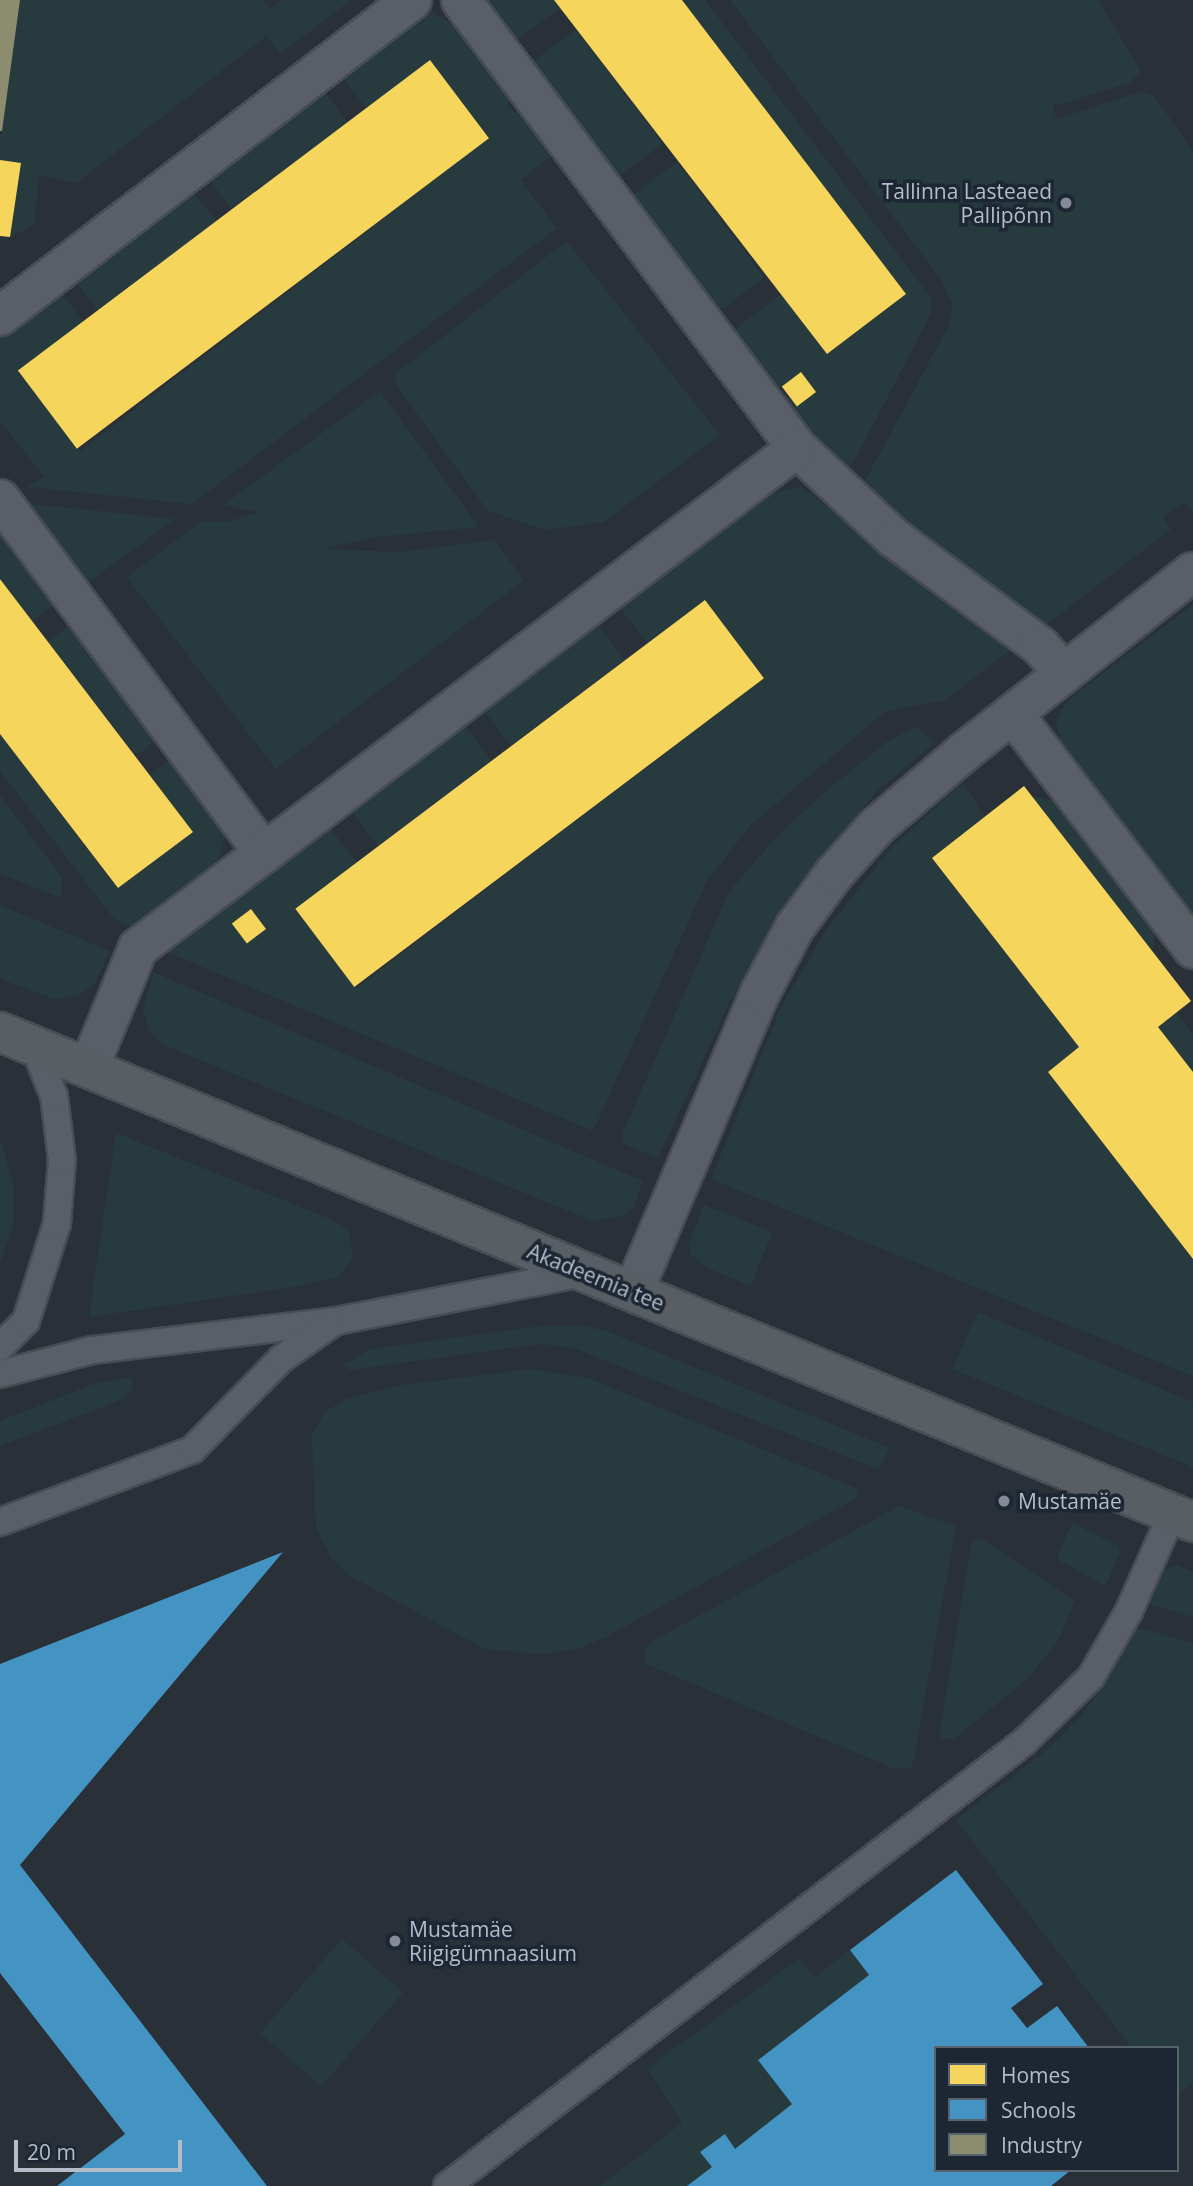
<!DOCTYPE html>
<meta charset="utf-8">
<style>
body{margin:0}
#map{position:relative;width:1193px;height:2186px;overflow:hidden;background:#2a3038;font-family:"Open Sans",sans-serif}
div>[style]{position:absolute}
.green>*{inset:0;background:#273a3e;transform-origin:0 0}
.homes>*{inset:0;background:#f6d55c;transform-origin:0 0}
.schools>*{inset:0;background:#4393c3}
.industry>*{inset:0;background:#8c8c6e}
.roads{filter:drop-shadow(2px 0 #484c53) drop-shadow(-2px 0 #484c53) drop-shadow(0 2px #484c53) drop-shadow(0 -2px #484c53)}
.service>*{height:26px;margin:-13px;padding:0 13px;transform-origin:13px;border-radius:13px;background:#5a5e66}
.minor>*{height:38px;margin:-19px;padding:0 19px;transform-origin:19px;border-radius:19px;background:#5a5e66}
.secondary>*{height:38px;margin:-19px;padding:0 19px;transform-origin:19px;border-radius:19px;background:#595d64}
.dots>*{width:19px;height:19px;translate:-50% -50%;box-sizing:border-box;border:4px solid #1d2633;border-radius:50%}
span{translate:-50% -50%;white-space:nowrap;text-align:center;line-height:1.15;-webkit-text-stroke:7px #1d2633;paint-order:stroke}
.poi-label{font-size:21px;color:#b4bcc9}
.right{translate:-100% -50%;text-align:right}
.left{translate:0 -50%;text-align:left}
.street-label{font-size:21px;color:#b4bcc9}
.legend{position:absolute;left:934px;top:2046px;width:245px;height:126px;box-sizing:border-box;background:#1d2633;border:2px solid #59626f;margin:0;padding:9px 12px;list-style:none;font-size:21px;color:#b4bcc9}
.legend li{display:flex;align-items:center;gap:14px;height:35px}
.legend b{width:35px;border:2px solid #59626f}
.scale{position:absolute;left:14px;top:2140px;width:168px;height:32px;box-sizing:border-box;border:4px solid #b4bcc9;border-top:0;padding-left:9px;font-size:21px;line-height:24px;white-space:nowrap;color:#b4bcc9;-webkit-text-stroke:5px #1d2633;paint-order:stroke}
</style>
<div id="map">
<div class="green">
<div style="clip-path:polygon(20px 0,263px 0,270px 9px,282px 0,351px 0,280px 54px,267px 36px,76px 183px,39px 175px,34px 225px,10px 237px,21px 164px,0 160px,0 143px)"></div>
<div style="clip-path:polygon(485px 0,554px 0,560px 9px,516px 40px)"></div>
<div style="clip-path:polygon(682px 0,705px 0,931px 298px,931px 314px,853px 463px,847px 468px,838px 470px,780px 402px,789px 395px,798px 406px,816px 393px,800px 373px,773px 392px,731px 332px,781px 294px,827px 354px,906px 294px)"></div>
<div style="clip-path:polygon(730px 0,1099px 0,1141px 72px,1129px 83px,1052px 107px,1057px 119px,1142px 91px,1154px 96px,1193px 151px,1193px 512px,1184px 502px,1163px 517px,1171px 529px,1046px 625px,860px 490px,948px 327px,952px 304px,942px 281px)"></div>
<div style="clip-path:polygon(432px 12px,458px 27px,512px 99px,508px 104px,515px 113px,520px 110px,554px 153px,521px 180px,557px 228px,192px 504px,27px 487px,44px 476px,0 421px,0 334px,58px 289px,85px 324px,20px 374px,80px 451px,489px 138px,430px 61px,367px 109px,340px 75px,422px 14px)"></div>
<div style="left:576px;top:29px;width:144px;height:55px;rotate:53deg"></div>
<div style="left:323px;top:89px;width:42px;height:145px;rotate:54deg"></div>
<div style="left:677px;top:162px;width:145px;height:60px;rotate:53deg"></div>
<div style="left:191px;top:189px;width:43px;height:148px;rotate:52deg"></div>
<div style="clip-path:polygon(567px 241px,720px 435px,604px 522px,545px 530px,487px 510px,396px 385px,395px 374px)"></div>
<div style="clip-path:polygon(380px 391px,479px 527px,377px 537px,323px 549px,400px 552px,494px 540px,524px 580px,276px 769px,127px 577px,200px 522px,226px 522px,259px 512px,223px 505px)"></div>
<div style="clip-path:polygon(800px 486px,1006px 642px,1010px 650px,946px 700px,886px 711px,750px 826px,707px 881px,593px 1131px,167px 952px,328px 826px,358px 863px,296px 910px,356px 988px,764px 678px,705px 600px,647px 643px,619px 606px,757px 498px)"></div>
<div style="clip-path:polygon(22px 503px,175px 519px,85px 585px)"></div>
<div style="clip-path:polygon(0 527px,58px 601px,32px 622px,0 579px)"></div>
<div style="clip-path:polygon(1193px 604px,1193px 920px,1062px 747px,1056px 721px,1068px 700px)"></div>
<div style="left:72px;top:623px;width:144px;height:31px;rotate:52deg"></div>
<div style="left:597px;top:623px;width:46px;height:143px;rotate:53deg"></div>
<div style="left:464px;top:724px;width:46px;height:142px;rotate:53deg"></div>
<div style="clip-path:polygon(915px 727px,936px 742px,878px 790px,794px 890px,730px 1002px,658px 1158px,622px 1143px,623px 1132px,729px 892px,775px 838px,825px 792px,885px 743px)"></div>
<div style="clip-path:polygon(0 734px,117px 888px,193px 832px,150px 775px,176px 755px,227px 829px,217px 864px,133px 927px,115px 920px,0 771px)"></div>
<div style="clip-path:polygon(963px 783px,985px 817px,1024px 786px,1032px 796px,1051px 800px,1155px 934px,1153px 951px,1162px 963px,1128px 988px,1176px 1012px,1193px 1034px,1193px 1376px,711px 1179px,781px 1007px,826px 930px,893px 846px)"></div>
<div style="clip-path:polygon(0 795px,62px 877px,61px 898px,0 874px)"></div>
<div style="clip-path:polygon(0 905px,110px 951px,95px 983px,79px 995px,55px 999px,0 979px)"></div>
<div style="clip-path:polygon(153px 972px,643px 1181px,633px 1208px,624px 1216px,593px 1221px,161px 1044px,149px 1030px,143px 1010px)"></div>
<div style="clip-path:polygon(116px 1133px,333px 1220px,348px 1230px,353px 1258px,339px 1277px,294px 1287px,89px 1317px)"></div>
<div style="clip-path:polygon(0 1139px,13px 1182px,13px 1226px,0 1263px)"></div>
<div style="clip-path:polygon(704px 1205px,772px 1232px,751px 1286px,703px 1266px,691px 1254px,689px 1244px)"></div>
<div style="clip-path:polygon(978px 1312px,1193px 1402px,1193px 1467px,952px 1369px)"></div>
<div style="clip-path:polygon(541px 1326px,585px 1326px,609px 1332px,890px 1448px,878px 1469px,573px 1348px,540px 1344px,350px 1370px,343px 1365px,371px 1349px)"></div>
<div style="clip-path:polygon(532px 1369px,588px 1378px,859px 1489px,855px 1499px,606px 1637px,577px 1649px,541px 1654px,485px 1649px,348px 1575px,331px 1558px,316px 1528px,312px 1434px,325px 1412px,346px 1399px,401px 1385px)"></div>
<div style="clip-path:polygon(132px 1377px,132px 1390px,121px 1400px,0 1446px,0 1421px,93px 1384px)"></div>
<div style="clip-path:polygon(899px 1506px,956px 1526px,912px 1768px,895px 1769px,646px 1664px,644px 1649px,656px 1639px)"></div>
<div style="clip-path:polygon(1072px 1523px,1117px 1545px,1120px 1553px,1105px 1586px,1057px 1559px)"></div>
<div style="clip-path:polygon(980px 1538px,1075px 1601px,1057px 1643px,1026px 1680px,955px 1738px,942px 1740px,939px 1734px,972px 1543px)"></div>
<div style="clip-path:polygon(1177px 1565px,1193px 1572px,1193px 1617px,1150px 1604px,1163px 1570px)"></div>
<div style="clip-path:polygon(1136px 1627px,1193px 1643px,1193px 2082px,1177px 2095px,1177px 2048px,1132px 2048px,956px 1820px,1043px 1753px,1081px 1716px,1112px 1673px)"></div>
<div style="left:342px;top:1939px;width:81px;height:125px;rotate:41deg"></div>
<div style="clip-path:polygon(850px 1950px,869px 1975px,758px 2059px,792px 2104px,735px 2149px,725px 2134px,701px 2152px,712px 2167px,687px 2186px,600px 2186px,682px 2123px,647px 2068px,799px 1959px,815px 1977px)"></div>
</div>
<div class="homes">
<div style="clip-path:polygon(554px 0,682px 0,906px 294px,827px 354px)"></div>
<div style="left:430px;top:60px;width:98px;height:516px;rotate:53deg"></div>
<div style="clip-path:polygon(0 160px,21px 163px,10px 237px,0 236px)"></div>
<div style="left:801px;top:372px;width:25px;height:24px;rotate:53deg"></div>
<div style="clip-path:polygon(0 579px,193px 832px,118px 888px,0 734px)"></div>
<div style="left:705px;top:600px;width:98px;height:513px;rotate:53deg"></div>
<div style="clip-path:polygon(1024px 786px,1191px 1001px,1158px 1027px,1193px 1072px,1193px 1259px,1048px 1072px,1079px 1047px,932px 858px)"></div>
<div style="left:251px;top:909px;width:25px;height:24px;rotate:53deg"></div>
</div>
<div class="schools">
<div style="clip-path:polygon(283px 1552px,20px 1865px,267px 2186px,57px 2186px,125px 2134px,0 1973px,0 1664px)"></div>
<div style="clip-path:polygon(956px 1870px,1043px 1984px,1011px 2008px,1027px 2028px,1057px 2006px,1089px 2048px,936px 2048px,936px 2170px,1071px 2170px,1051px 2186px,687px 2186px,712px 2167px,700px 2152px,725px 2134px,735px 2149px,792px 2104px,758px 2060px,869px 1975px,850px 1950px)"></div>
</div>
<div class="industry">
<div style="clip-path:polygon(0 0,20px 0,2px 131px,0 131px)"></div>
</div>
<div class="roads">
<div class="service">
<div style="left:0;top:1347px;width:37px;rotate:-45deg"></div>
<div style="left:26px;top:1321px;width:103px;rotate:-72.4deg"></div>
<div style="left:57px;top:1223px;width:63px;rotate:-85.5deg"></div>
<div style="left:62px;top:1160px;width:64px;rotate:-97.1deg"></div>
<div style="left:54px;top:1096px;width:54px;rotate:-111.8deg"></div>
<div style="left:0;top:1374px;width:95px;rotate:-14.6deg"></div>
<div style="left:92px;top:1350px;width:246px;rotate:-6.8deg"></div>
<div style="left:336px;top:1321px;width:253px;rotate:-11deg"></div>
<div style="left:0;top:1522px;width:205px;rotate:-20.6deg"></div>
<div style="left:192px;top:1450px;width:127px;rotate:-45.6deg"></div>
<div style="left:281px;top:1359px;width:61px;rotate:-35deg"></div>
<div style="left:447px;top:2186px;width:728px;rotate:-37.58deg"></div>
<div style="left:1024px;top:1742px;width:93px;rotate:-44.1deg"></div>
<div style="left:1091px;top:1677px;width:76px;rotate:-60.1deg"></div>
<div style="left:1129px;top:1611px;width:106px;rotate:-66.1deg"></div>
</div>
<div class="minor">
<div style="left:461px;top:0;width:560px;rotate:53.13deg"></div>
<div style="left:797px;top:448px;width:132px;rotate:42.9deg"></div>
<div style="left:894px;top:538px;width:182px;rotate:36.5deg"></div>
<div style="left:1040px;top:646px;width:36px;rotate:48deg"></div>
<div style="left:0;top:316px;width:519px;rotate:-37.49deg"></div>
<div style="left:0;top:499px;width:442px;rotate:53.3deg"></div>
<div style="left:264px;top:853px;width:669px;rotate:-37.23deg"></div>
<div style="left:1013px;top:714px;width:296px;rotate:52.5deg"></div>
<div style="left:89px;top:1067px;width:129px;rotate:-67.6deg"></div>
<div style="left:138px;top:948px;width:158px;rotate:-37deg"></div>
<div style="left:633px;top:1292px;width:325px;rotate:-67deg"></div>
<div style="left:760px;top:993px;width:75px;rotate:-62.1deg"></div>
<div style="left:795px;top:927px;width:66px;rotate:-53.7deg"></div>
<div style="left:834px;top:874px;width:63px;rotate:-48.2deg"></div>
<div style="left:876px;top:827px;width:116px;rotate:-40.4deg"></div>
<div style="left:964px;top:752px;width:291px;rotate:-38.2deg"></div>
</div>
<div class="secondary">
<div style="left:0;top:1032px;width:1290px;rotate:22.33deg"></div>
</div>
</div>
<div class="dots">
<div style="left:1066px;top:203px;background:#848b96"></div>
<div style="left:1004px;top:1501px;background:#848b96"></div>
<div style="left:395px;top:1941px;background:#848b96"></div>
</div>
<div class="poi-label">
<span class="right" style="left:1052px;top:203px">Tallinna Lasteaed<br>Pallipõnn</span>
<span class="left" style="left:1018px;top:1501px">Mustamäe</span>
<span class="left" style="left:409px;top:1941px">Mustamäe<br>Riigigümnaasium</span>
</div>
<div class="street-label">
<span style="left:596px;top:1277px;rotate:22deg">Akadeemia tee</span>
</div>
<ul class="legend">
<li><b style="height:19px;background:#f6d55c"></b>Homes</li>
<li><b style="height:19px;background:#4393c3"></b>Schools</li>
<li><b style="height:19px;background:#8c8c6e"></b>Industry</li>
</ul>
<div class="scale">20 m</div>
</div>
